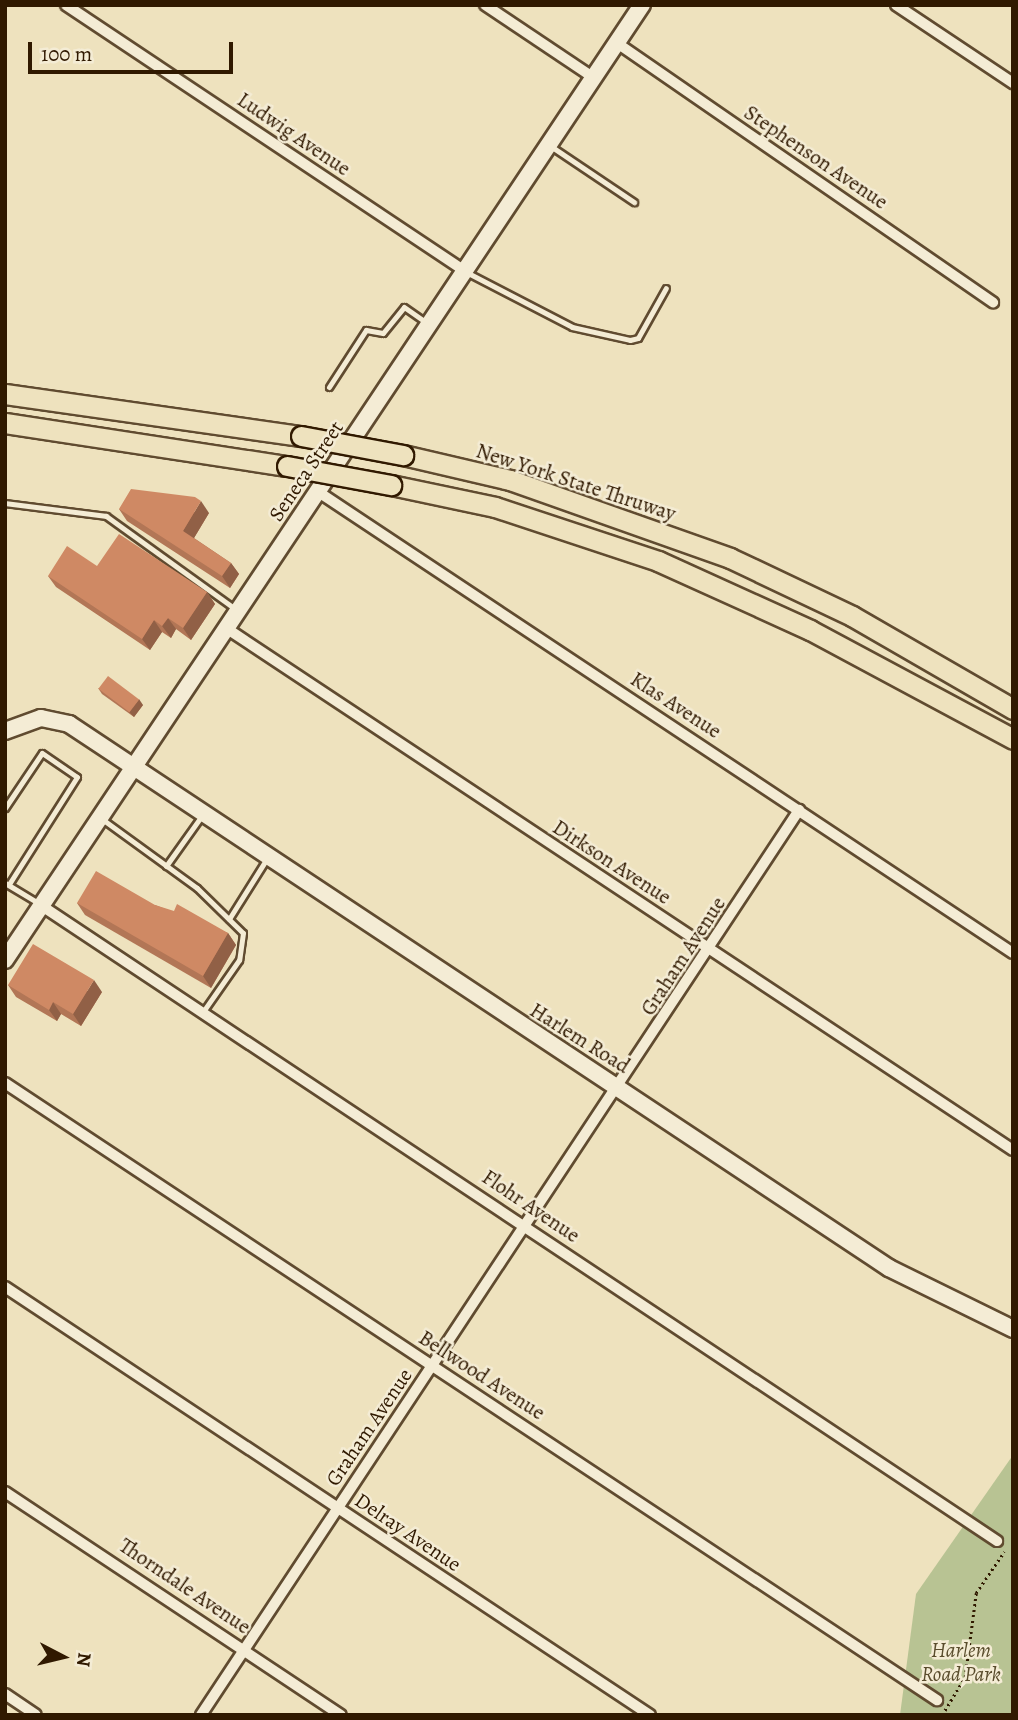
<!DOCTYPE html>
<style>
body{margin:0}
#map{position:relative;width:1018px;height:1720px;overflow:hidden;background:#eee2be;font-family:Alegreya,serif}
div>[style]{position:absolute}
.green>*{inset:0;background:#b8c393}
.path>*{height:2.5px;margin-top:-1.25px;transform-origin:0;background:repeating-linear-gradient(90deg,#301900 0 2px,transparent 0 5.5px)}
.roads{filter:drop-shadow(2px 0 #604b30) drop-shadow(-2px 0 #604b30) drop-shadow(0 2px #604b30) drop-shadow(0 -2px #604b30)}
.service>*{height:5px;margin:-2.5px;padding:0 2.5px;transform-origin:2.5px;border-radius:2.5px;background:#f4ecd5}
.minor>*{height:10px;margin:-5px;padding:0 5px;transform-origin:5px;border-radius:5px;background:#f4ecd5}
.secondary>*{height:16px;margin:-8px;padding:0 8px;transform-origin:8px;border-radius:8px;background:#f4ecd5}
.motorway>*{height:19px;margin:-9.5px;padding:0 9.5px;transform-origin:9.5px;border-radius:9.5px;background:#eee2be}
.bridges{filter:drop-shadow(2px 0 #301900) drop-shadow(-2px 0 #301900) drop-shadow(0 2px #301900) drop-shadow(0 -2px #301900)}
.motorway-bridge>*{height:19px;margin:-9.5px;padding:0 9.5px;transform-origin:9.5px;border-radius:9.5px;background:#eee2be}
.wall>*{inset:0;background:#b27656}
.shaded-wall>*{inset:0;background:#916046}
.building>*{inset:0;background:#cf8964;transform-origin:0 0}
span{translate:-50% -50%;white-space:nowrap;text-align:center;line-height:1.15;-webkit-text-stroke:5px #f4ecd5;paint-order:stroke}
.street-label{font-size:21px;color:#301900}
.park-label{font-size:21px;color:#594c2c;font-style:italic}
.frame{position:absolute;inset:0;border:7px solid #301900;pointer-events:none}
.north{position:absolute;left:28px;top:1622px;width:70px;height:70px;-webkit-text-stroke:5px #f4ecd5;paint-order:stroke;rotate:97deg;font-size:19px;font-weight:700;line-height:28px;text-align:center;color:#301900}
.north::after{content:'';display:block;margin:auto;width:24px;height:32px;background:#301900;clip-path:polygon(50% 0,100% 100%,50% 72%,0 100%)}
.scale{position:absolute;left:28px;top:42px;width:205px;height:32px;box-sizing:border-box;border:4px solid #301900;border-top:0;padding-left:9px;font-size:21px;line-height:24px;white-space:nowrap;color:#301900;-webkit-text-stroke:5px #f4ecd5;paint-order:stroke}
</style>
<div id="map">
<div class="green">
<div style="clip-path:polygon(1013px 1455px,1013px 1715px,900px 1715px,916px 1594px)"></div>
</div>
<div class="path">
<div style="left:942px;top:1715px;width:44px;rotate:-58.8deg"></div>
<div style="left:965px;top:1677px;width:85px;rotate:-82.5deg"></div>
<div style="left:976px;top:1593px;width:50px;rotate:-55.7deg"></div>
</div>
<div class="roads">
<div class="service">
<div style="left:552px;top:147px;width:99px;rotate:33.9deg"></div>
<div style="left:468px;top:273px;width:117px;rotate:27.4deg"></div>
<div style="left:572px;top:327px;width:59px;rotate:12.6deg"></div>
<div style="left:630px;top:340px;width:8px;rotate:-14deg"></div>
<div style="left:638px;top:338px;width:57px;rotate:-60.8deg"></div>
<div style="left:329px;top:387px;width:68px;rotate:-57deg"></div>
<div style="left:366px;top:330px;width:17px;rotate:10deg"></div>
<div style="left:383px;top:333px;width:33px;rotate:-51deg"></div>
<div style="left:404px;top:307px;width:28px;rotate:35deg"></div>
<div style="left:5px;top:503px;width:102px;rotate:7.3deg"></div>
<div style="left:106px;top:516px;width:161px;rotate:35.7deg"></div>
<div style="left:5px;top:808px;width:66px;rotate:-56.1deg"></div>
<div style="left:42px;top:753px;width:42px;rotate:34.4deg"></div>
<div style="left:77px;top:777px;width:127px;rotate:122.4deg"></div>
<div style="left:102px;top:819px;width:117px;rotate:36deg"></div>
<div style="left:197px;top:888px;width:64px;rotate:44.4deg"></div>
<div style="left:243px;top:933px;width:27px;rotate:98deg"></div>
<div style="left:239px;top:960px;width:65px;rotate:124.9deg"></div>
<div style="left:166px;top:866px;width:64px;rotate:-54.6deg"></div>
<div style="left:5px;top:883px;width:41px;rotate:31deg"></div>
<div style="left:229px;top:919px;width:70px;rotate:-57.9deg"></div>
</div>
<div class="minor">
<div style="left:66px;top:5px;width:480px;rotate:33.7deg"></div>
<div style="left:485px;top:5px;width:131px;rotate:33.8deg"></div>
<div style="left:896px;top:5px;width:141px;rotate:33.7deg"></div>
<div style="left:617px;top:43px;width:457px;rotate:34.6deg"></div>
<div style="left:317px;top:491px;width:835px;rotate:33.58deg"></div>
<div style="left:226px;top:628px;width:944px;rotate:33.56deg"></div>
<div style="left:42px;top:906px;width:1147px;rotate:33.62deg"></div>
<div style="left:5px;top:1083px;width:1118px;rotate:33.51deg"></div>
<div style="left:5px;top:1287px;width:774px;rotate:33.57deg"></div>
<div style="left:5px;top:1492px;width:403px;rotate:33.6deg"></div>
<div style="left:5px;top:1694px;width:37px;rotate:34deg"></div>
<div style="left:201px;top:1715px;width:1085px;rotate:-56.54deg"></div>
</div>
<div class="secondary">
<div style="left:5px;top:731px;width:38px;rotate:-20deg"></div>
<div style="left:41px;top:718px;width:29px;rotate:12deg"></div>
<div style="left:69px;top:724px;width:984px;rotate:33.56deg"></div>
<div style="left:889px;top:1268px;width:138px;rotate:26.2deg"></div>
<div style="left:5px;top:960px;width:1148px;rotate:-56.3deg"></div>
</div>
<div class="motorway">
<div style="left:5px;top:394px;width:299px;rotate:8.1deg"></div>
<div style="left:5px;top:423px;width:285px;rotate:8.7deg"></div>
<div style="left:403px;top:455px;width:110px;rotate:13.2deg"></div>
<div style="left:510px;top:480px;width:233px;rotate:19.5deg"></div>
<div style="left:730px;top:558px;width:135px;rotate:25.4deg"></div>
<div style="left:852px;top:616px;width:186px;rotate:30deg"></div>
<div style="left:391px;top:485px;width:106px;rotate:11.9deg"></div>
<div style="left:495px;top:507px;width:172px;rotate:18.3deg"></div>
<div style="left:658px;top:561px;width:167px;rotate:24.4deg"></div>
<div style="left:810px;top:630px;width:230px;rotate:28.2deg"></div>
</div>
</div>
<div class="bridges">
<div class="motorway-bridge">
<div style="left:301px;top:436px;width:104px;rotate:10.6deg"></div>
<div style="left:287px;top:466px;width:106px;rotate:10.4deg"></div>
</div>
</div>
<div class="wall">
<div style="clip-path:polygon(119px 509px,209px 513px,194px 538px,231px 563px,239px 574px,230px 588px,127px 521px)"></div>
<div style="clip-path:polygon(48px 576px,207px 592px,215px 604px,191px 640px,176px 629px,171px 638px,162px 632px,150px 650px,56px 587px)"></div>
<div style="clip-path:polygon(98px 688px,143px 705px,134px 717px,102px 694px)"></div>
<div style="clip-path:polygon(77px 903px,155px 905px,228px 933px,236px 945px,211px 988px,85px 915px)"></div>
<div style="clip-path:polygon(8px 985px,102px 992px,81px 1026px,61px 1014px,57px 1021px,16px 997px)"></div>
</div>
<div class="shaded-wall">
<div style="clip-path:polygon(201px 501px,209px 513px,191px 543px,183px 531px)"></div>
<div style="clip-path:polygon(231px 563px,239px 574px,230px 588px,222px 576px)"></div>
<div style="clip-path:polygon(207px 592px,215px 604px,191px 640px,183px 628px)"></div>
<div style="clip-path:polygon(168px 618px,176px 629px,171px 638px,162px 626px)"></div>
<div style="clip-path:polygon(154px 620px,162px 632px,150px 650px,142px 639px)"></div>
<div style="clip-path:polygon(139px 699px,143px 705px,134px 717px,129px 712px)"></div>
<div style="clip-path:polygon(228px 933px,236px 945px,211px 988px,203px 976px)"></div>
<div style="clip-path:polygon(94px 980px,102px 992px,81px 1026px,73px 1014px)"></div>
<div style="clip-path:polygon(53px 1002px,61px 1014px,57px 1021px,49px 1010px)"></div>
</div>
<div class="building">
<div style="clip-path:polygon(131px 489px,195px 497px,201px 501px,183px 531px,231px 563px,222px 576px,119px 509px)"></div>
<div style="clip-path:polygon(119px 534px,207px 592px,183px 628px,168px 618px,162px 626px,154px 620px,142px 639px,48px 576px,67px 546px,97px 566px)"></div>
<div style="left:108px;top:676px;width:39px;height:16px;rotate:37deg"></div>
<div style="clip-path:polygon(96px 871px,155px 905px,174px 911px,177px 904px,228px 933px,203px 976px,77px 903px)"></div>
<div style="clip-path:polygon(33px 944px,94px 980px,73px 1014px,53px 1002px,49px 1010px,8px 985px)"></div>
</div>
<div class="street-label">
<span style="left:294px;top:134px;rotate:34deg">Ludwig Avenue</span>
<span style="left:816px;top:157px;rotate:34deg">Stephenson Avenue</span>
<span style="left:306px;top:471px;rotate:-56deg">Seneca Street</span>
<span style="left:576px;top:482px;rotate:18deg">New York State Thruway</span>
<span style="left:676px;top:705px;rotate:33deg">Klas Avenue</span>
<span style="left:612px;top:862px;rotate:33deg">Dirkson Avenue</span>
<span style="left:683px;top:956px;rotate:-57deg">Graham Avenue</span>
<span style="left:580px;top:1038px;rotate:32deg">Harlem Road</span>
<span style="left:531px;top:1206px;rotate:34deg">Flohr Avenue</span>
<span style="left:482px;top:1375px;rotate:33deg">Bellwood Avenue</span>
<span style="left:369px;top:1427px;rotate:-56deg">Graham Avenue</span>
<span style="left:408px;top:1532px;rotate:34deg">Delray Avenue</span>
<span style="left:185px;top:1586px;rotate:34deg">Thorndale Avenue</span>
</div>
<div class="park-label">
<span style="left:961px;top:1662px">Harlem<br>Road Park</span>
</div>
<div class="frame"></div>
<div class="north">N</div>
<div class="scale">100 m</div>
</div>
